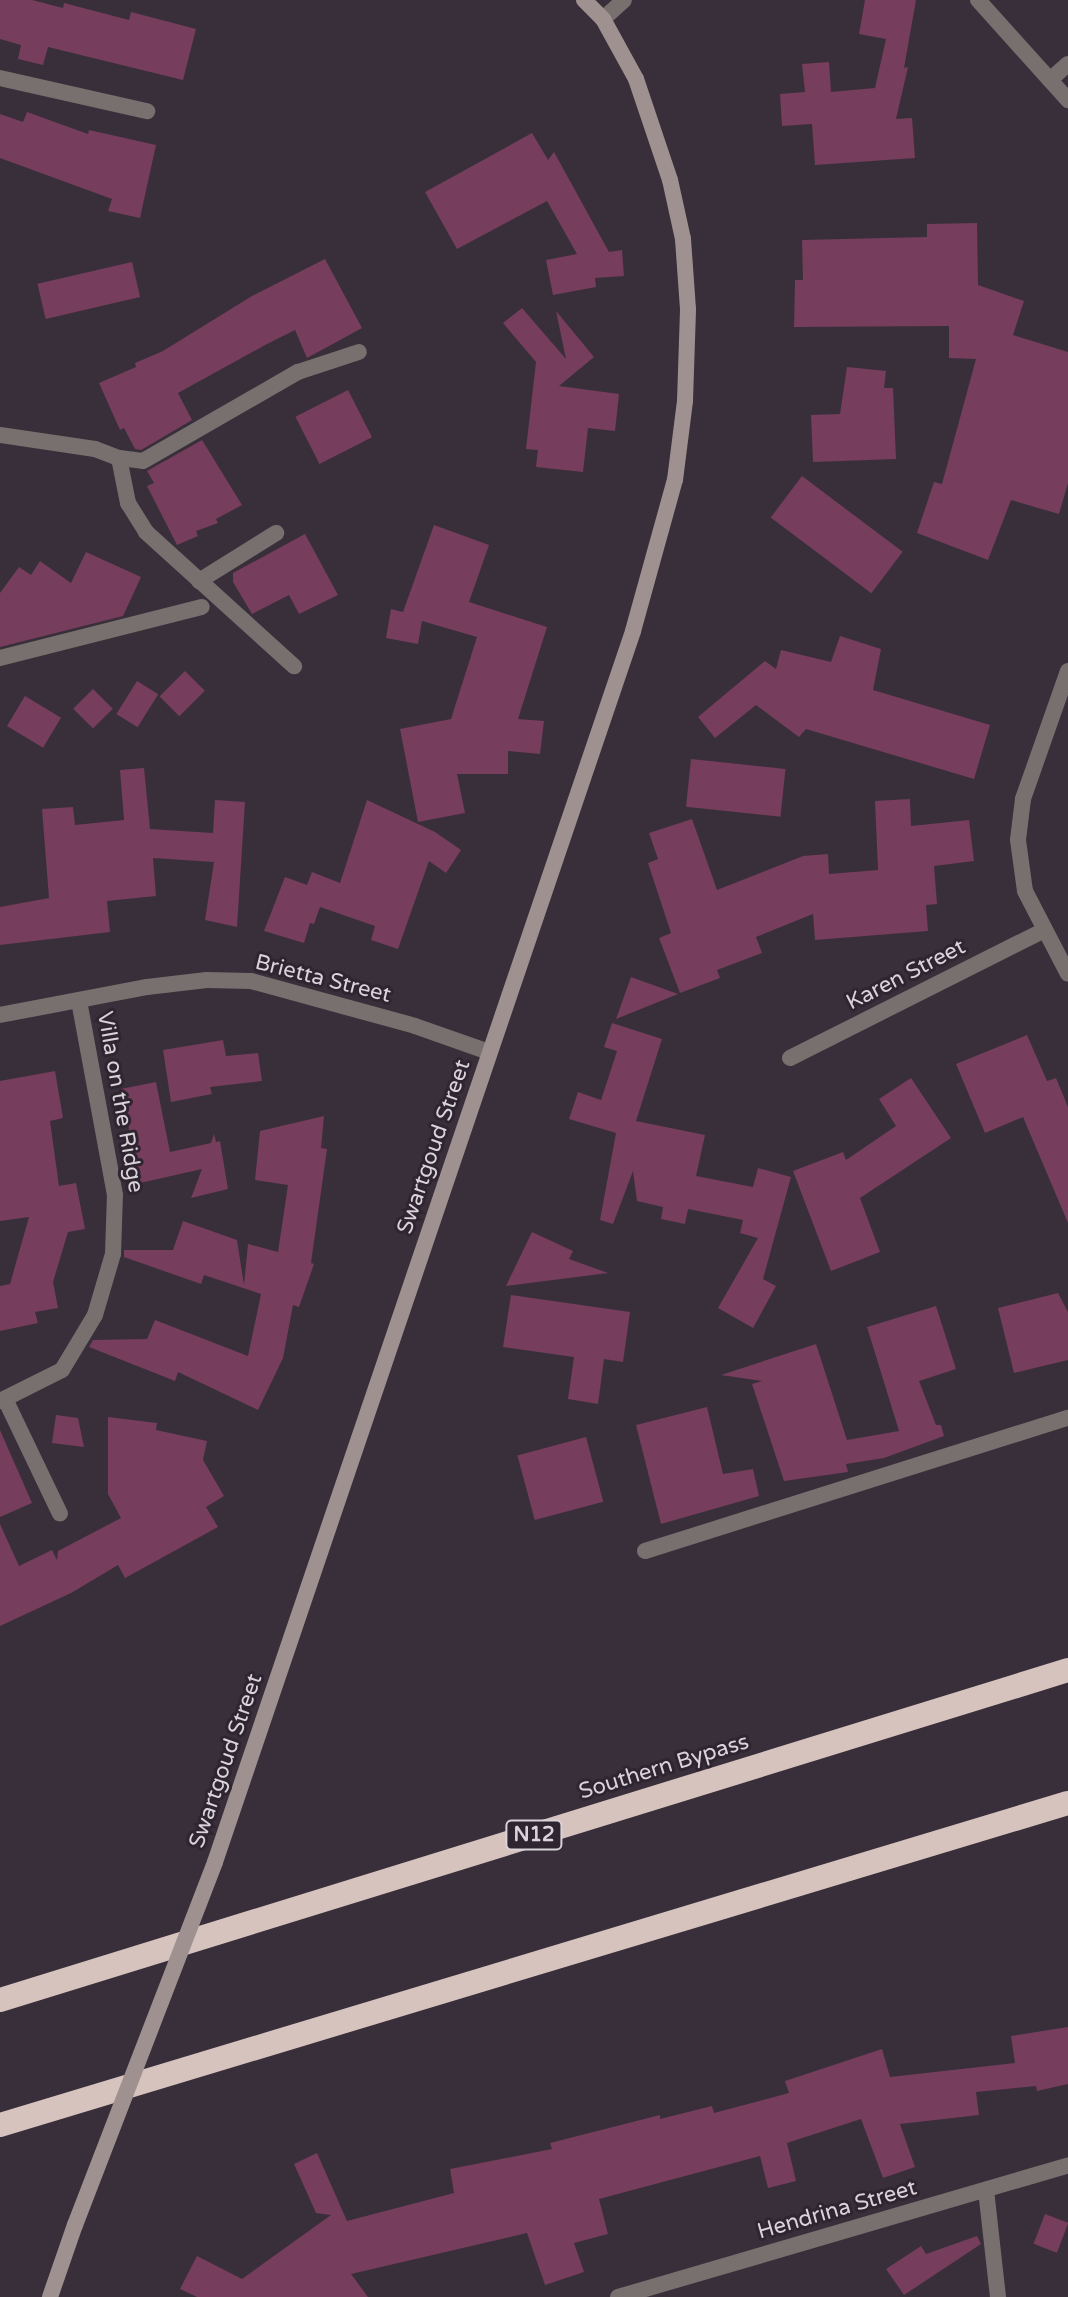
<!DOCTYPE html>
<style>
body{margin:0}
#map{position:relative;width:1068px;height:2297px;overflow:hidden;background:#392f3a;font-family:"Varela Round",sans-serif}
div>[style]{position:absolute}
.building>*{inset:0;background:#763d5c;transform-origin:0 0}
.lane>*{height:16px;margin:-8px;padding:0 8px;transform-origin:8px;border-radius:8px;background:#78706e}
.street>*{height:16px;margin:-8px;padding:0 8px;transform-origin:8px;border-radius:8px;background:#78706e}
.secondary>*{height:16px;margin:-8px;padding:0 8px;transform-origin:8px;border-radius:8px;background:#9e918f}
.highway>*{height:24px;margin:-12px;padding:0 12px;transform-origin:12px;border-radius:12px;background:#d7c3be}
.secondary-bridge>*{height:16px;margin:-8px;padding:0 8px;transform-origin:8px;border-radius:8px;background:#9e918f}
span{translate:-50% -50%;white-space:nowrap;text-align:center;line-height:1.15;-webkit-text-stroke:6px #2f2530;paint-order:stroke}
.shield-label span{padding:2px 6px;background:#2f2530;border:2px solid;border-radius:6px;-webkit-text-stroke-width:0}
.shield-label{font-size:20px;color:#d9d3da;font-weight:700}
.street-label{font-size:22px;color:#d9d3da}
</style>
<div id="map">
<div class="building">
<div style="clip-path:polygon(0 0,32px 0,63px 8px,64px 3px,129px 20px,131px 12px,196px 29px,183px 80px,48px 47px,43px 65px,18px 59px,21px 45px,0 39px)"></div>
<div style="clip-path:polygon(865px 0,916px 0,904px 68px,908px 67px,896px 119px,912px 118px,915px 158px,815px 165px,812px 124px,782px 126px,780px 94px,805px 92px,802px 64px,829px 62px,831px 92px,875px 88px,886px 39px,859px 34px)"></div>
<div style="clip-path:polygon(27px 112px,88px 134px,89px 130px,156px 145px,140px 218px,108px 211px,112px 199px,0 158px,0 114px,23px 122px)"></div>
<div style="clip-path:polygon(532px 133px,548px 160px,554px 152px,609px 252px,622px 250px,624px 276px,595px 278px,596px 287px,553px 295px,546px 260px,577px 254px,547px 201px,457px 249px,425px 192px)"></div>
<div style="clip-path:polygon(977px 223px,978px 285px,1024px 301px,1013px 335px,1068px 352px,1068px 483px,1059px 514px,1011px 500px,988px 560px,917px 533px,934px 482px,942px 484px,976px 359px,949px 358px,949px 326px,794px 327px,795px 280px,803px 280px,802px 240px,927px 237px,927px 224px)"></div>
<div style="clip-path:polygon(325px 259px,362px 328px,307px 358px,295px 330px,267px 344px,178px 393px,192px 420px,141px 450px,135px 449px,124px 428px,120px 430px,99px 383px,136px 367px,135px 363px,163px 351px,252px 296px)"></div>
<div style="left:132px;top:262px;width:36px;height:97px;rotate:77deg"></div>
<div style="clip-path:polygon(522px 308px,566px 359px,556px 311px,594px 357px,559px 386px,619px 394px,615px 431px,588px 428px,583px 472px,536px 467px,538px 450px,526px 449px,536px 362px,503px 323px)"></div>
<div style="clip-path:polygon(847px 367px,886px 371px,884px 388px,893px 388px,896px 459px,813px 462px,811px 415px,840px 414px)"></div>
<div style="left:348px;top:390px;width:53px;height:59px;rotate:63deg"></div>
<div style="clip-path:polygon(202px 440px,242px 505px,216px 519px,218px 523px,196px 531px,198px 536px,177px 545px,147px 486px,154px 483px,147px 471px)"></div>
<div style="left:802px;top:476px;width:126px;height:52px;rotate:37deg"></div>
<div style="clip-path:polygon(434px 525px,489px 545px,469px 602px,547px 627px,518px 719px,544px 721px,540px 754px,508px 751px,508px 774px,457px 774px,465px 813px,418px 822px,400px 729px,451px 719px,477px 637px,422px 621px,418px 644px,386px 638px,391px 609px,403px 612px)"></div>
<div style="clip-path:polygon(305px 534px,338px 595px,299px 614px,289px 595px,252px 614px,233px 582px,233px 573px)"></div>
<div style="clip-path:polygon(86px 552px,141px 577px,123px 616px,0 647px,0 593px,19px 567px,31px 575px,40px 561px,71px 583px)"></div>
<div style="clip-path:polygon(840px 636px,881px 649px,873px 690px,990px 725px,974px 779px,806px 729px,799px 737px,756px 705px,715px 738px,698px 717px,765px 661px,776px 669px,781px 650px,831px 662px)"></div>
<div style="left:185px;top:671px;width:28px;height:36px;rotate:45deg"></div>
<div style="left:137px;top:681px;width:25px;height:39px;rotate:32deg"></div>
<div style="left:93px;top:689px;width:28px;height:28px;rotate:45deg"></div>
<div style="left:25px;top:696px;width:42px;height:35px;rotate:31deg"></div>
<div style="left:691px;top:759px;width:95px;height:48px;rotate:6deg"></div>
<div style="clip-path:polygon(144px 768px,150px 829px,213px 833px,215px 800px,245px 802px,237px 927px,205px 920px,214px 862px,153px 858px,156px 896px,107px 901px,110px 932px,0 945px,0 907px,49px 898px,42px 809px,73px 807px,75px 825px,124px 820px,120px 770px)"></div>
<div style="clip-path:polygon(910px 799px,911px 826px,969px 820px,974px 861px,934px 866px,937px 904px,926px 905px,928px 931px,815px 940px,813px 914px,756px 937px,762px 953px,717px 970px,720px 978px,680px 993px,659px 938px,671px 933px,648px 863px,658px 859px,649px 833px,692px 819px,717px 890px,803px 856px,828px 854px,829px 874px,878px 870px,875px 801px)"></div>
<div style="clip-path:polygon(367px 800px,435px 832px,461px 850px,446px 873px,429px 861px,398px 949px,371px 940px,375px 926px,320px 907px,314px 924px,310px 923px,304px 943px,264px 931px,285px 877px,307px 885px,312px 872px,340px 883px)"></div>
<div style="clip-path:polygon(631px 977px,678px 994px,616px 1019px)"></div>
<div style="clip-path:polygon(612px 1023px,662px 1039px,636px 1121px,705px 1135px,696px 1176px,753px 1187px,758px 1168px,791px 1177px,763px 1279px,776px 1286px,753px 1328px,718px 1308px,758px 1238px,740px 1233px,743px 1220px,688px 1209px,685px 1224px,661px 1219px,663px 1207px,637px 1201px,633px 1171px,613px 1224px,600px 1220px,616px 1133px,569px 1119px,578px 1092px,601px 1100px,617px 1051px,604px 1047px)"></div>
<div style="clip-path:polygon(1027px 1035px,1047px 1081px,1056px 1078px,1068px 1107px,1068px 1223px,1023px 1117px,985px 1133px,956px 1064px)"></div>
<div style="clip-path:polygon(223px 1040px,226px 1056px,258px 1053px,262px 1081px,210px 1087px,212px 1094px,171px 1102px,163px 1050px)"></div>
<div style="clip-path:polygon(55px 1071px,63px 1118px,50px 1121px,59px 1186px,76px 1183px,85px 1229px,68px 1232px,53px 1282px,58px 1308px,35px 1312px,38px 1323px,0 1331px,0 1286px,10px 1284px,29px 1217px,0 1221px,0 1081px)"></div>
<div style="clip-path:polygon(911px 1078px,951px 1138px,860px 1198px,880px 1252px,831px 1271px,793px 1171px,843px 1152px,846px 1160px,896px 1126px,879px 1099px)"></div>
<div style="clip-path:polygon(156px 1082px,170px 1152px,211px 1143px,214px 1134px,216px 1142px,220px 1141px,228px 1189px,191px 1198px,202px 1169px,140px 1183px,121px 1089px)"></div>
<div style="clip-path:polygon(324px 1116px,321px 1148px,327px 1149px,311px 1263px,314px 1264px,299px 1307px,293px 1305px,283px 1358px,258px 1410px,178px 1372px,175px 1381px,89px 1347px,93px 1340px,147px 1339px,155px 1320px,248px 1356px,261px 1294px,204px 1275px,201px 1284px,124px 1257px,124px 1250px,173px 1250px,183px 1221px,237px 1240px,244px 1285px,248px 1244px,278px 1252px,288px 1185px,255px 1180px,260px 1131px)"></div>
<div style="clip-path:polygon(532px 1232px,573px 1251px,569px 1259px,608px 1273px,506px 1286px)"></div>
<div style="clip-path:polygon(1058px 1293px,1068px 1312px,1068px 1360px,1014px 1373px,998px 1308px)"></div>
<div style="clip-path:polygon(511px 1295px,630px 1312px,623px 1362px,604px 1359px,598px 1404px,568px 1399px,574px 1357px,503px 1347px)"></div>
<div style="clip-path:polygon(936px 1306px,956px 1369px,919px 1381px,936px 1425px,941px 1425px,944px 1436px,884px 1458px,846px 1464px,848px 1472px,784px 1481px,752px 1384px,762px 1381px,721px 1375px,816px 1344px,847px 1440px,899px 1431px,867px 1327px)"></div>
<div style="clip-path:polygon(707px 1407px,723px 1474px,753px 1469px,759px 1496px,661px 1524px,636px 1425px)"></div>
<div style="clip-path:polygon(56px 1415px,78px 1418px,84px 1447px,52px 1443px)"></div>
<div style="clip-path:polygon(108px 1417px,157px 1423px,156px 1430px,207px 1441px,203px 1460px,224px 1496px,206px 1507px,218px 1527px,125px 1578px,118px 1565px,71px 1593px,0 1626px,0 1524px,19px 1566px,52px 1550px,57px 1560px,58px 1551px,121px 1518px,108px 1494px)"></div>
<div style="clip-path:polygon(0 1430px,32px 1503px,0 1517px)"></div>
<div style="left:586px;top:1437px;width:67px;height:71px;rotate:75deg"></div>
<div style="clip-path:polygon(1068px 2027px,1068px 2084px,1037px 2091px,1036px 2086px,976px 2092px,979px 2115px,900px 2124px,915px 2167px,883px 2178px,861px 2119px,787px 2143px,796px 2181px,768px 2188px,760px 2156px,599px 2199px,608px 2234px,574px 2243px,584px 2272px,545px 2285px,527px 2233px,351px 2274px,368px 2297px,197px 2297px,180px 2289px,197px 2256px,242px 2279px,331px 2215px,316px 2213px,294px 2164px,317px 2153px,347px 2221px,454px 2193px,450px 2169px,552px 2149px,550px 2143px,660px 2115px,660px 2119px,712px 2106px,714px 2113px,789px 2093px,785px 2081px,882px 2049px,890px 2077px,1015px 2063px,1011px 2036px)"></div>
<div style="left:1045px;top:2214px;width:25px;height:32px;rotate:21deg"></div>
<div style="clip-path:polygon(977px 2236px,981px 2244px,904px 2295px,886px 2269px,921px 2246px,926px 2254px)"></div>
</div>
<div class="lane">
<div style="left:0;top:78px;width:151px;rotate:12.7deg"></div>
<div style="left:0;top:435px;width:96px;rotate:8.4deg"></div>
<div style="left:95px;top:449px;width:26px;rotate:21deg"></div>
<div style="left:119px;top:458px;width:24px;rotate:7deg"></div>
<div style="left:143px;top:461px;width:179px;rotate:-29.9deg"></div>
<div style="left:298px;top:372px;width:64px;rotate:-18.2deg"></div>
<div style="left:119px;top:458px;width:46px;rotate:78.7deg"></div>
<div style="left:128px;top:503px;width:34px;rotate:58deg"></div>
<div style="left:146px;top:532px;width:200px;rotate:42.2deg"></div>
<div style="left:199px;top:581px;width:91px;rotate:-31.9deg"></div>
<div style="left:0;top:658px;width:208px;rotate:-14.2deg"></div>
<div style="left:5px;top:1399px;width:127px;rotate:64.4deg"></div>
<div style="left:0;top:1401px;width:69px;rotate:-26.6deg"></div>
<div style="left:62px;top:1370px;width:64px;rotate:-59deg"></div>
<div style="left:95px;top:1315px;width:64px;rotate:-73.6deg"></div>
<div style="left:113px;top:1254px;width:59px;rotate:-88.1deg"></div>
<div style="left:115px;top:1195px;width:198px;rotate:-100.5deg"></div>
</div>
<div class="street">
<div style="left:978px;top:0;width:135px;rotate:48deg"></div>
<div style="left:603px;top:19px;width:28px;rotate:-42deg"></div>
<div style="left:1050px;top:80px;width:24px;rotate:-42deg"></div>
<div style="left:1068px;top:671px;width:136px;rotate:109.4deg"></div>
<div style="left:1023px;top:799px;width:41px;rotate:97deg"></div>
<div style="left:1018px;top:840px;width:51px;rotate:82.2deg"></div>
<div style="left:1025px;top:891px;width:93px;rotate:62.6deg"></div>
<div style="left:0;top:1015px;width:150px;rotate:-10.8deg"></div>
<div style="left:147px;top:987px;width:60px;rotate:-6.7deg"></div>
<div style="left:207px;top:980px;width:44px;rotate:1.3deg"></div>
<div style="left:251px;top:981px;width:170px;rotate:15.3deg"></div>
<div style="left:415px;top:1026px;width:78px;rotate:19.4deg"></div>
<div style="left:790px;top:1058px;width:282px;rotate:-26.7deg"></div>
<div style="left:645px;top:1551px;width:443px;rotate:-17.5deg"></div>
<div style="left:986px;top:2190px;width:108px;rotate:83.6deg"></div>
<div style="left:618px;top:2297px;width:469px;rotate:-16.3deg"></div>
</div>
<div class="secondary">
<div style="left:215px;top:1862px;width:1300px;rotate:-71.24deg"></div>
<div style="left:633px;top:631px;width:157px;rotate:-74.5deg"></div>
<div style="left:675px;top:480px;width:80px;rotate:-82.8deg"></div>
<div style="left:685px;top:401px;width:92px;rotate:-88.1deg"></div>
<div style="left:688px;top:309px;width:70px;rotate:-94.1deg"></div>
<div style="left:683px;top:239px;width:60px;rotate:-102.4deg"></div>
<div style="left:670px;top:180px;width:107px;rotate:-108.6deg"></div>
<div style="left:636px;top:79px;width:68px;rotate:-118.8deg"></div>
<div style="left:603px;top:19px;width:27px;rotate:-135deg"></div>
<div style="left:50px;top:2297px;width:76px;rotate:-70.9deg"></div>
</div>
<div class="highway">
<div style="left:0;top:2000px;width:1118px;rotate:-17.17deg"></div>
<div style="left:0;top:2125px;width:1115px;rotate:-16.78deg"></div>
</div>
<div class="secondary-bridge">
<div style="left:75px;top:2225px;width:389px;rotate:-68.9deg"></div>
</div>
<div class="shield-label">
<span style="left:534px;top:1835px">N12</span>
</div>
<div class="street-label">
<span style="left:906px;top:975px;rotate:-27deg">Karen Street</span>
<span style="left:323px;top:979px;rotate:14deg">Brietta Street</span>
<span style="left:120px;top:1102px;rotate:80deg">Villa on the Ridge</span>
<span style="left:434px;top:1147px;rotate:-71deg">Swartgoud Street</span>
<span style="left:226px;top:1761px;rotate:-71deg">Swartgoud Street</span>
<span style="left:664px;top:1767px;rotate:-17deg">Southern Bypass</span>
<span style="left:837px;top:2210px;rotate:-16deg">Hendrina Street</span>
</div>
</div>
